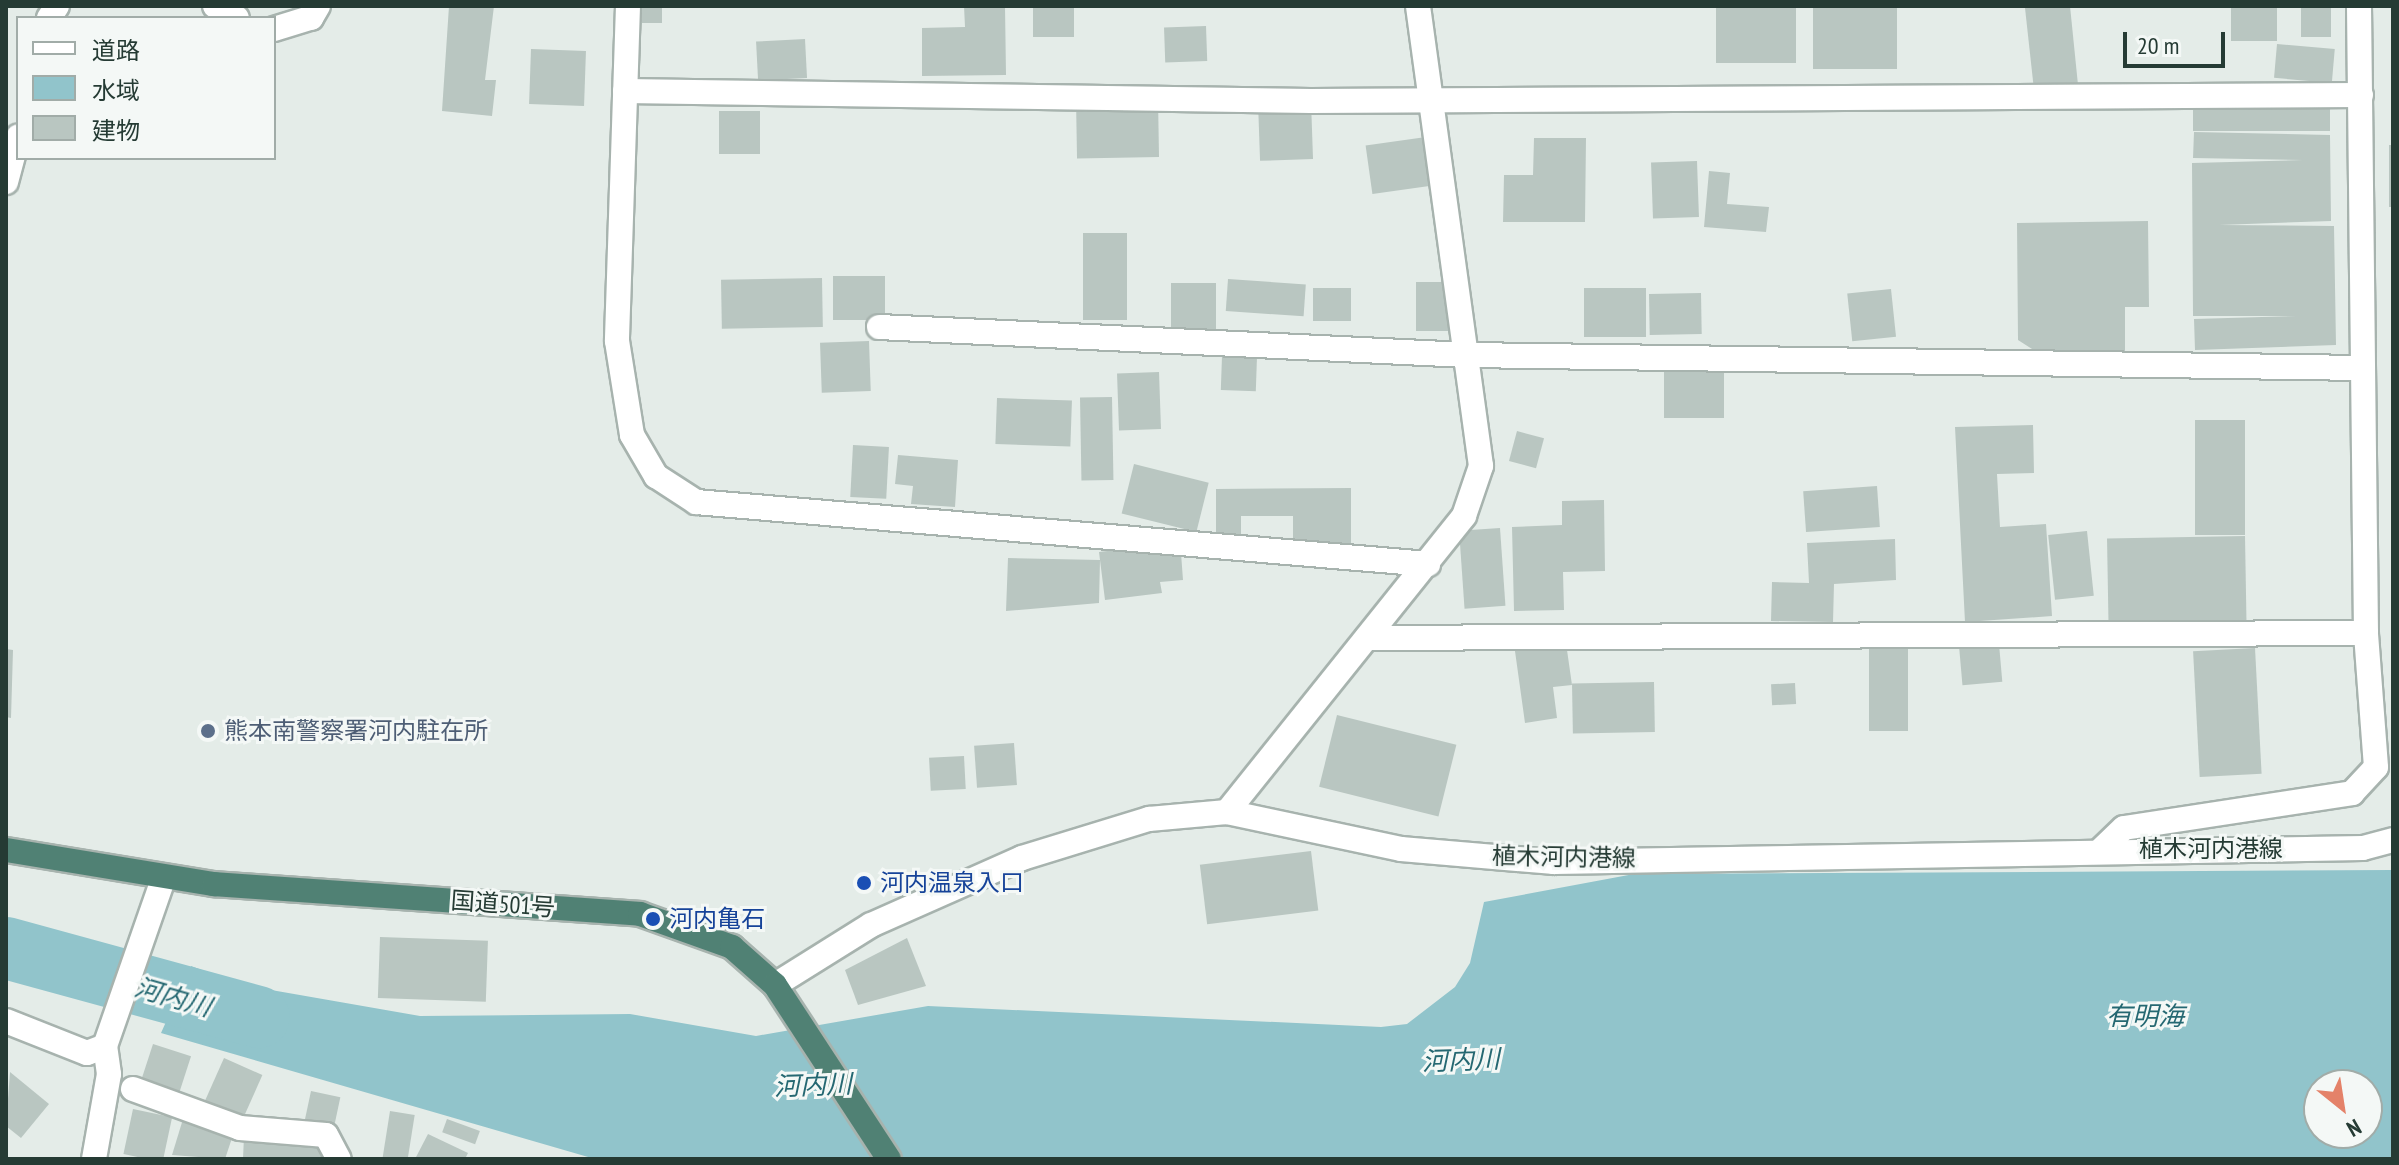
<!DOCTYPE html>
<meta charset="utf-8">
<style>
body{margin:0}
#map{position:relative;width:2399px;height:1165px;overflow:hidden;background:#e4ece8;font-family:"PT Sans Narrow","Noto Sans JP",sans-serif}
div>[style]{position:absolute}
.water>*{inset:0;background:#91c4cb}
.river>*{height:62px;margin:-31px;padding:0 31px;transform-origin:31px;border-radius:31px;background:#91c4cb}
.building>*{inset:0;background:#b9c6c1;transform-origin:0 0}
.roads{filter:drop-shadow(2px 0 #a7b3ae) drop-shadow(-2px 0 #a7b3ae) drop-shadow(0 2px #a7b3ae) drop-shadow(0 -2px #a7b3ae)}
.minor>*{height:24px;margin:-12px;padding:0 12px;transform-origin:12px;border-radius:12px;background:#fff}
.secondary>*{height:24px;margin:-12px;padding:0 12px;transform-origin:12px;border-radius:12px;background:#fff}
.trunk>*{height:24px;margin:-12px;padding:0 12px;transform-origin:12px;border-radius:12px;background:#508174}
.dots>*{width:22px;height:22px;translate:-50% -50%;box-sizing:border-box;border:4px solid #f4f8f6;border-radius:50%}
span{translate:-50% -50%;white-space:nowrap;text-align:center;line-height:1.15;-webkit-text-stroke:6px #f4f8f6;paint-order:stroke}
.service-label{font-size:24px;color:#4e5e75}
.left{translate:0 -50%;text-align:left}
.street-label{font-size:24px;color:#253b34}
.transit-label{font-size:24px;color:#164399}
.water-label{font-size:26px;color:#256872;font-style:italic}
.frame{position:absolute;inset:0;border:8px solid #253b34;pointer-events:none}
.legend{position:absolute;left:16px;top:16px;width:260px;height:144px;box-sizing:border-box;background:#f4f8f6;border:2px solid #a1aca8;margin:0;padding:10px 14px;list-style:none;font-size:24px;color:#253b34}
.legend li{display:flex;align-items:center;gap:16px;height:40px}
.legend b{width:40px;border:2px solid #a1aca8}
.north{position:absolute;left:2303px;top:1069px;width:80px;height:80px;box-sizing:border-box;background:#f4f8f6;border:2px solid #a1aca8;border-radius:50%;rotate:150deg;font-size:22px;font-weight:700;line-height:32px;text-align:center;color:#253b34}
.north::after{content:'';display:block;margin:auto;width:28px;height:36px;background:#e48269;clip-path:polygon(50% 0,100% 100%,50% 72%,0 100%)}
.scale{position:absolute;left:2123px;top:32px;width:102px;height:36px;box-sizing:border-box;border:4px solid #253b34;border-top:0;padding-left:10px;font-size:24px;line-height:28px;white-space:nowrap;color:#253b34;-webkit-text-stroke:6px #f4f8f6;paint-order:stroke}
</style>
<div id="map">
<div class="water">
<div style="clip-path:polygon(evenodd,2393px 870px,2393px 1159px,595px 1159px,161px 1033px,191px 966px,242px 985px,420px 1016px,630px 1014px,756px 1036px,928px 1006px,1381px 1027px,1407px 1024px,1455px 987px,1470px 963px,1484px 902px,1634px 874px,2393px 870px,2319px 1085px,2367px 1085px,2367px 1133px,2319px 1133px,2319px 1085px)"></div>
</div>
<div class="river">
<div style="left:6px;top:948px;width:262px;rotate:15.3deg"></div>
</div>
<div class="building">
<div style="clip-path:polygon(449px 6px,494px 6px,485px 80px,496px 80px,492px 116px,442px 111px)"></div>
<div style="left:642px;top:6px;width:20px;height:17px"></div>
<div style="clip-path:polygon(964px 6px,1005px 6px,1006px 75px,922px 76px,922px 28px,965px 27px)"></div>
<div style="left:1033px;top:6px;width:41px;height:31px"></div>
<div style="left:1716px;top:6px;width:80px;height:57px"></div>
<div style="left:1813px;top:6px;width:84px;height:63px"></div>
<div style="clip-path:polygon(2045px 6px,2070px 6px,2078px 85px,2034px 90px,2025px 8px)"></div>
<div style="left:2231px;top:6px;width:46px;height:35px"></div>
<div style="left:2301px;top:6px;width:30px;height:31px"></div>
<div style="left:1206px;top:26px;width:35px;height:42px;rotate:88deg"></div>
<div style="left:805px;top:39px;width:39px;height:49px;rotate:87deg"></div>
<div style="left:2277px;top:44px;width:58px;height:34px;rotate:5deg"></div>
<div style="left:531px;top:49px;width:55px;height:55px;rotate:2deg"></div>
<div style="left:1158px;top:98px;width:59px;height:82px;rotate:89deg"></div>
<div style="left:1311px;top:101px;width:58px;height:53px;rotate:88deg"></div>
<div style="left:2193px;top:103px;width:137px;height:28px"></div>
<div style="left:719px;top:111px;width:41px;height:43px"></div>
<div style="clip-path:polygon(2194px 132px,2330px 135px,2331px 221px,2219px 225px,2334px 226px,2336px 345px,2195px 350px,2194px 319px,2297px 316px,2193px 316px,2192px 163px,2303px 160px,2193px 158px)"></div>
<div style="left:1426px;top:137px;width:49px;height:61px;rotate:82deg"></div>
<div style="clip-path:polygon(1534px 138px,1586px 138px,1585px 222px,1503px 222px,1504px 175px,1533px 175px)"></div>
<div style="left:2389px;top:145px;width:4px;height:62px"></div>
<div style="left:1697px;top:161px;width:56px;height:46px;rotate:88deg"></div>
<div style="clip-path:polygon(1709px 171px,1730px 173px,1727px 204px,1769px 207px,1766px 232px,1704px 227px)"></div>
<div style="clip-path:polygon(2148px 221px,2149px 307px,2125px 307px,2125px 357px,2046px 358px,2018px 340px,2017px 223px)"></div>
<div style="left:1083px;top:233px;width:44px;height:87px"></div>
<div style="left:885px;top:276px;width:44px;height:52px;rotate:90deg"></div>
<div style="left:822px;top:278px;width:49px;height:101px;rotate:89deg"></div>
<div style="left:1228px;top:279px;width:78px;height:32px;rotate:4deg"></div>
<div style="left:1416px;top:282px;width:37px;height:49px"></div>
<div style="left:1171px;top:283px;width:45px;height:48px"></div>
<div style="left:1313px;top:288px;width:38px;height:33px"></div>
<div style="left:1646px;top:288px;width:49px;height:62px;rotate:90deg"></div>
<div style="left:1891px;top:289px;width:48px;height:44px;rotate:84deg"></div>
<div style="left:1701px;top:293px;width:41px;height:52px;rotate:89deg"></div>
<div style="left:869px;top:341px;width:50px;height:49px;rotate:88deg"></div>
<div style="left:1222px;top:356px;width:35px;height:34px;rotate:2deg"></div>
<div style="left:1664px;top:367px;width:60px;height:51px"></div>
<div style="left:1159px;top:372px;width:57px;height:42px;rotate:88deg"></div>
<div style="left:1112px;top:397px;width:83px;height:32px;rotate:89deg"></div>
<div style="left:997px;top:398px;width:75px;height:46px;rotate:2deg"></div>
<div style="left:2245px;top:420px;width:115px;height:50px;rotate:90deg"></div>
<div style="clip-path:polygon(2033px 425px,2034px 473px,1997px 474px,2000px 527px,2046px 524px,2052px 616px,1965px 622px,1955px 427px)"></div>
<div style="left:1517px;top:431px;width:28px;height:31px;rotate:15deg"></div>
<div style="left:853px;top:445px;width:36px;height:52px;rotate:3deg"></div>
<div style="clip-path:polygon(898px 455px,958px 460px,955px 507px,911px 504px,913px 486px,895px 484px)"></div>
<div style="left:1134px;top:464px;width:77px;height:51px;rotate:14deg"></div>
<div style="left:1877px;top:486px;width:41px;height:74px;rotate:86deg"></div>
<div style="clip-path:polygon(1351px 488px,1351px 547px,1293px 547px,1293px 516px,1241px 516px,1241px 535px,1216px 535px,1216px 489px)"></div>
<div style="clip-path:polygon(1604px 500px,1605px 571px,1563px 572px,1564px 610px,1514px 611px,1512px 527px,1562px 525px,1562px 501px)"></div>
<div style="left:1500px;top:528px;width:78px;height:41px;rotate:86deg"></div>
<div style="left:2087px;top:531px;width:65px;height:39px;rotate:84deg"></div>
<div style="left:2245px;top:536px;width:85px;height:138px;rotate:89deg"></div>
<div style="clip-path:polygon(1895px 539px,1896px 580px,1834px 584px,1833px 622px,1771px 621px,1772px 582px,1809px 583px,1807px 543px)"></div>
<div style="clip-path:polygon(1157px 545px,1158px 554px,1181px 553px,1183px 580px,1160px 582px,1162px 593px,1105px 600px,1100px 560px,1099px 603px,1006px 611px,1008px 558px,1100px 560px,1099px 552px)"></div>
<div style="clip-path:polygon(1565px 636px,1572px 685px,1553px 687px,1557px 718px,1525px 723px,1514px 644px)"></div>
<div style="left:1999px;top:644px;width:38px;height:40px;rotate:85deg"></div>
<div style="left:1869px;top:646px;width:39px;height:85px"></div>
<div style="left:2255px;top:648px;width:126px;height:62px;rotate:87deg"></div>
<div style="clip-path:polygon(6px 649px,13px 650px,11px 718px,6px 717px)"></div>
<div style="left:1654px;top:682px;width:50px;height:82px;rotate:89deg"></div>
<div style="left:1795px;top:683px;width:21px;height:24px;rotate:87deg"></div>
<div style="left:1337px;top:715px;width:123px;height:74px;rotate:14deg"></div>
<div style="left:1014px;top:743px;width:42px;height:40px;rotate:86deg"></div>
<div style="left:964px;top:756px;width:33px;height:35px;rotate:87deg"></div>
<div style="left:1311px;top:851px;width:60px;height:112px;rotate:83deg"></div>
<div style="left:380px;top:937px;width:108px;height:61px;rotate:2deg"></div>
<div style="clip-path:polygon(907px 938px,926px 986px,858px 1005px,845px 970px)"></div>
<div style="left:153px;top:1044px;width:40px;height:44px;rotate:18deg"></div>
<div style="left:224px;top:1058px;width:42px;height:53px;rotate:24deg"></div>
<div style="clip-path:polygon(10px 1072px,49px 1104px,21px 1138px,6px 1126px)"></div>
<div style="left:311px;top:1091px;width:30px;height:36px;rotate:12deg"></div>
<div style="left:133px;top:1109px;width:40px;height:46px;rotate:12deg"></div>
<div style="left:390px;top:1111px;width:25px;height:49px;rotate:9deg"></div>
<div style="clip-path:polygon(183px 1119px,233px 1135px,225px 1159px,172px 1155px)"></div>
<div style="left:447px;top:1119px;width:35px;height:14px;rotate:20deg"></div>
<div style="clip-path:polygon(428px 1134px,468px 1153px,465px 1159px,415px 1159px)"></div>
<div style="clip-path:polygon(244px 1136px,330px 1143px,328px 1159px,243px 1159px)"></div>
</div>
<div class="roads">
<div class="minor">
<div style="left:215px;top:6px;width:25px;rotate:29deg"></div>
<div style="left:628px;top:6px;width:335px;rotate:91.9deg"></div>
<div style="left:617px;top:341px;width:95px;rotate:80.9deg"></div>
<div style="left:632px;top:435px;width:48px;rotate:59.7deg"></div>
<div style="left:656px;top:476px;width:48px;rotate:33deg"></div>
<div style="left:696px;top:502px;width:735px;rotate:4.84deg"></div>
<div style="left:49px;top:18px;width:14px;rotate:-56deg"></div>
<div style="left:274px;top:29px;width:39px;rotate:-17deg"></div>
<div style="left:311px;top:18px;width:14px;rotate:-60deg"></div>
<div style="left:625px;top:91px;width:686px;rotate:0.84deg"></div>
<div style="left:1311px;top:101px;width:1050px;rotate:-0.33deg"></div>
<div style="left:6px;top:182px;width:47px;rotate:-75.1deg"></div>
<div style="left:879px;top:327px;width:588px;rotate:2.73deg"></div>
<div style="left:1466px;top:355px;width:894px;rotate:0.83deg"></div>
<div style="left:1367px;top:638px;width:999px;rotate:-0.29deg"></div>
<div style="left:1227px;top:812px;width:379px;rotate:-51.3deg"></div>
<div style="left:1464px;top:516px;width:53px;rotate:-71.2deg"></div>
<div style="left:1481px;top:466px;width:464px;rotate:-97.8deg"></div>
<div style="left:2102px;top:849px;width:30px;rotate:-44deg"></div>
<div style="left:2124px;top:828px;width:231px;rotate:-8.7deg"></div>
<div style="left:2352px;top:793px;width:35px;rotate:-47deg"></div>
<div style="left:2376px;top:767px;width:134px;rotate:-94.3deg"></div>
<div style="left:2366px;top:633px;width:627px;rotate:-90.64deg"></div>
<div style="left:133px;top:1089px;width:114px;rotate:20deg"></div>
<div style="left:240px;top:1128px;width:86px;rotate:4.7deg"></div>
<div style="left:326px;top:1135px;width:27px;rotate:62deg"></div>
<div style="left:94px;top:1159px;width:86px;rotate:-80deg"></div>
<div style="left:109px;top:1074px;width:28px;rotate:-98deg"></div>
</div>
<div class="secondary">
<div style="left:775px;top:985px;width:113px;rotate:-32deg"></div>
<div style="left:871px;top:925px;width:165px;rotate:-23.9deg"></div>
<div style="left:1022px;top:858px;width:133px;rotate:-17.1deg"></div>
<div style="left:1149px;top:819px;width:78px;rotate:-5.1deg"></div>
<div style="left:1227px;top:812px;width:178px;rotate:12deg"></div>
<div style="left:1401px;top:849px;width:154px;rotate:4.9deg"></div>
<div style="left:1554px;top:862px;width:809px;rotate:-0.99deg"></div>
<div style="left:2363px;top:848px;width:31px;rotate:-15deg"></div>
<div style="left:6px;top:1021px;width:87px;rotate:21.6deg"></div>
<div style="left:87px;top:1053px;width:19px;rotate:-21deg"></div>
<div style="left:105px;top:1046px;width:179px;rotate:-70.8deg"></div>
</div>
<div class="trunk">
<div style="left:6px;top:850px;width:211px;rotate:9.3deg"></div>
<div style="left:214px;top:884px;width:427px;rotate:4deg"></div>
<div style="left:640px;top:914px;width:98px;rotate:19.7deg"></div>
<div style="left:732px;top:947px;width:57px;rotate:41.5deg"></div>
<div style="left:775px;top:985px;width:208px;rotate:56.8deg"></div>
</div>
</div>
<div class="dots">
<div style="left:208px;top:731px;background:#5c6f8a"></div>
<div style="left:864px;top:883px;background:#1a4fb4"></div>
<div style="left:653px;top:919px;background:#1a4fb4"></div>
</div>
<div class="service-label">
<span class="left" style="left:224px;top:731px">熊本南警察署河内駐在所</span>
</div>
<div class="street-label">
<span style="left:2211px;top:849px">植木河内港線</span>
<span style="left:1564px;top:857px;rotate:1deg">植木河内港線</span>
<span style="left:503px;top:904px;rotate:4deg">国道501号</span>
</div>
<div class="transit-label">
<span class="left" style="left:880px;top:883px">河内温泉入口</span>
<span class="left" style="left:669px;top:919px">河内亀石</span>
</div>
<div class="water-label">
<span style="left:173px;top:997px;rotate:16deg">河内川</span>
<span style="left:2145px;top:1016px">有明海</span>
<span style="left:1461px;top:1060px;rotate:-2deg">河内川</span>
<span style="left:813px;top:1085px;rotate:-2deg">河内川</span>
</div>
<div class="frame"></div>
<ul class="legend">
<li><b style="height:10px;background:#fff"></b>道路</li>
<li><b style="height:22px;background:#91c4cb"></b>水域</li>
<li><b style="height:22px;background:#b9c6c1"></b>建物</li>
</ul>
<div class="north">N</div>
<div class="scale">20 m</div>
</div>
